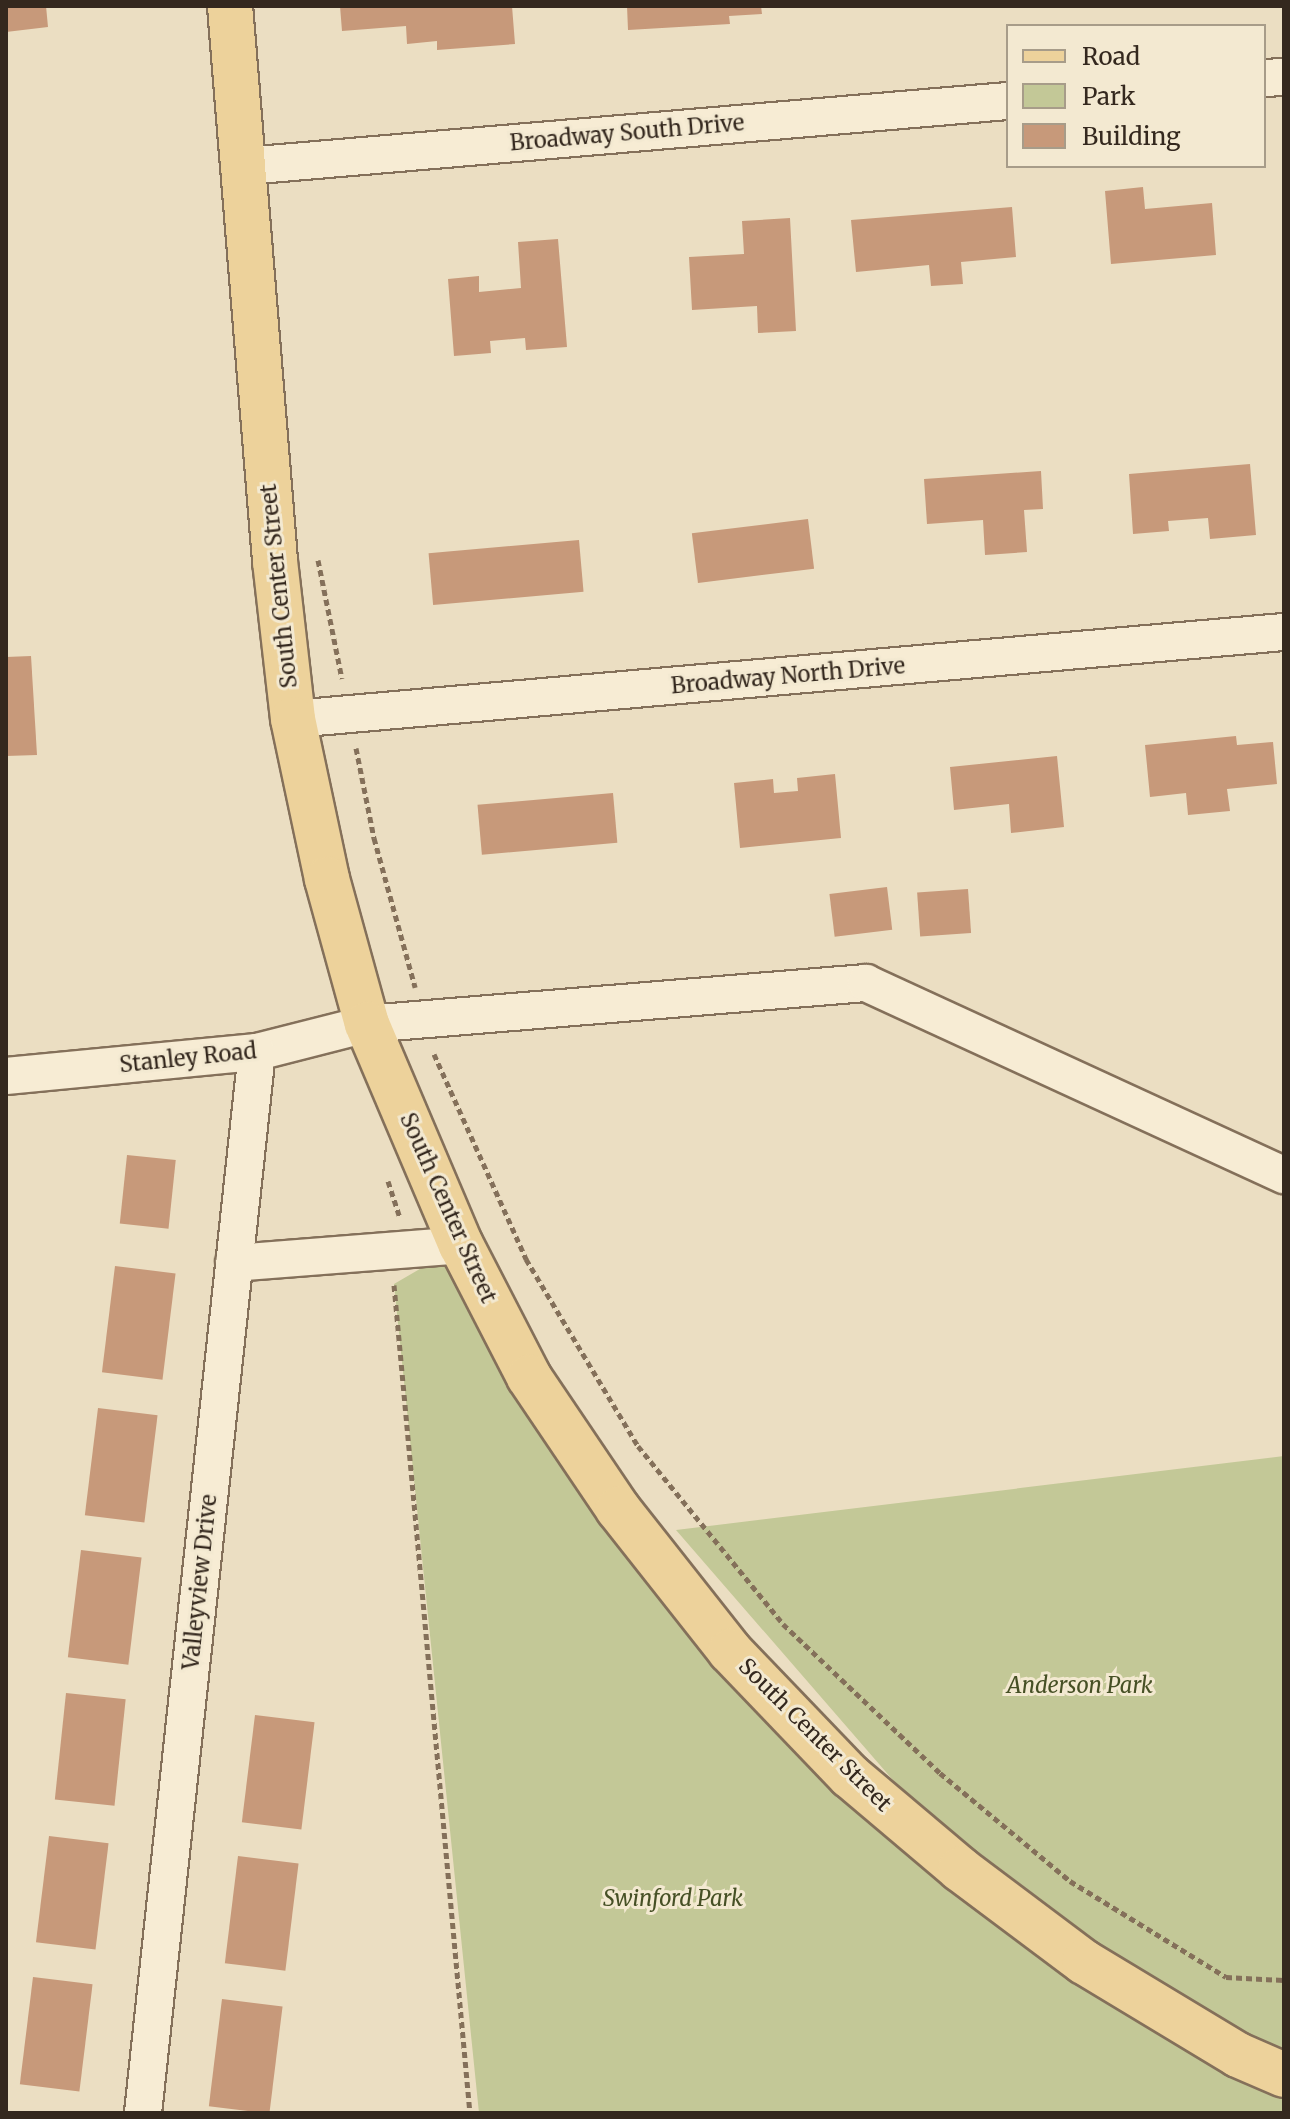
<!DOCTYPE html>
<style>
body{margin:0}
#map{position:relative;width:1290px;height:2119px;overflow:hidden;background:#ebdec2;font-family:Merriweather,serif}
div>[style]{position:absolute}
.green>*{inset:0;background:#c3c897}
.building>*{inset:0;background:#c7997a;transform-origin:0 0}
.path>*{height:5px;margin-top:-2.5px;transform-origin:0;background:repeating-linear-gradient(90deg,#84705a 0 6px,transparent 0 10px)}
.roads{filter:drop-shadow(2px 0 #84705a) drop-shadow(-2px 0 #84705a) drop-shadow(0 2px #84705a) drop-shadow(0 -2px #84705a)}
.minor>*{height:36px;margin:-18px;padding:0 18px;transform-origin:18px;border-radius:18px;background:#f7ecd4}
.major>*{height:44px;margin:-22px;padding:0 22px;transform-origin:22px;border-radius:22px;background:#edd29b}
span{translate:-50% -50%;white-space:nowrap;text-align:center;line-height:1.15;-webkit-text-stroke:6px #f3e9d1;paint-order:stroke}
.street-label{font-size:22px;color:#34281e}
.park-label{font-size:22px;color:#465025;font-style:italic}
.frame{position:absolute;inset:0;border:8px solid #34281e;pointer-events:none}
.legend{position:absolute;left:1006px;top:24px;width:260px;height:144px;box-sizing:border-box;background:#f3e9d1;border:2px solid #a79c89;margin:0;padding:10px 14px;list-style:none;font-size:24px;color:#34281e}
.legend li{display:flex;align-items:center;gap:16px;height:40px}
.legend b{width:40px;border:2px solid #a79c89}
</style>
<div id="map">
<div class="green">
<div style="clip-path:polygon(461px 1245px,618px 1509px,984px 1885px,676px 1530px,1284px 1456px,1284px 2113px,479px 2113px,394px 1284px)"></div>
</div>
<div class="building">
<div style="clip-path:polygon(6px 6px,46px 6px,48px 27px,6px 32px)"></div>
<div style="clip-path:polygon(340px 6px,512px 6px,515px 44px,437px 50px,437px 41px,407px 44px,406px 26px,342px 31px)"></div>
<div style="clip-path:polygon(627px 6px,761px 6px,762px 14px,729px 16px,730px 24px,628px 30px)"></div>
<div style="clip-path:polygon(1143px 187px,1145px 209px,1212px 203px,1216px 255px,1111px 264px,1105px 191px)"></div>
<div style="clip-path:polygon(1012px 207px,1016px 257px,961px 262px,963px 284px,931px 286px,929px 265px,856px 272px,851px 220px)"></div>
<div style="clip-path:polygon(790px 218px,796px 331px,758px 333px,757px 306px,692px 310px,689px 257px,744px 254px,742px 221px)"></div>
<div style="clip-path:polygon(558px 239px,567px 347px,526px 350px,525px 338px,490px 341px,491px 353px,454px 356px,448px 279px,479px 276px,479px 292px,521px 288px,518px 242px)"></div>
<div style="clip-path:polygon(1250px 464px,1256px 535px,1210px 539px,1208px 518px,1168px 521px,1169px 531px,1133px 534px,1129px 474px)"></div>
<div style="clip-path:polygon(1041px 471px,1043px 509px,1024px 510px,1027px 552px,985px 555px,983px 520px,927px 524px,924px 479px)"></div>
<div style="left:808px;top:519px;width:50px;height:117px;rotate:83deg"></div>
<div style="left:579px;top:540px;width:52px;height:151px;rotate:85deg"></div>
<div style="clip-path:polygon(31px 656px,37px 755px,6px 756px,6px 657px)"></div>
<div style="clip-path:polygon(1236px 736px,1237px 745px,1273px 742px,1277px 784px,1227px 789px,1230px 811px,1188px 815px,1186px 793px,1150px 797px,1145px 745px)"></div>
<div style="clip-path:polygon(1057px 756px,1064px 827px,1011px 833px,1009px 804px,954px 810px,950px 767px)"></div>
<div style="clip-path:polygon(835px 774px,841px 838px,740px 848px,734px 783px,773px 779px,774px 793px,798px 791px,797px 778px)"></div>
<div style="left:613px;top:793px;width:50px;height:136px;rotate:85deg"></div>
<div style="left:887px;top:887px;width:43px;height:58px;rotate:83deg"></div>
<div style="left:968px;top:889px;width:44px;height:51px;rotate:86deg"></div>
<div style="left:127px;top:1155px;width:49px;height:69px;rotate:6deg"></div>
<div style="left:115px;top:1266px;width:61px;height:107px;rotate:7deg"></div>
<div style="left:98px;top:1408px;width:60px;height:108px;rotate:7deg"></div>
<div style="left:81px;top:1550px;width:61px;height:108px;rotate:7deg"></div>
<div style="left:66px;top:1693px;width:60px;height:107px;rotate:6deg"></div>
<div style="left:255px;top:1715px;width:60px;height:108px;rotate:7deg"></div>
<div style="left:49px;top:1836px;width:60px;height:107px;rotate:7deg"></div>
<div style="left:238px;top:1856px;width:61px;height:108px;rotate:7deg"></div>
<div style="left:33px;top:1977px;width:60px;height:108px;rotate:7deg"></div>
<div style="left:222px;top:1999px;width:61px;height:108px;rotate:7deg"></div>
</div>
<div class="path">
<div style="left:318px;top:560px;width:121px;rotate:78.6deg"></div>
<div style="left:356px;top:748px;width:92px;rotate:78.7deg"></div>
<div style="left:374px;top:838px;width:155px;rotate:74.6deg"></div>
<div style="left:434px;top:1054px;width:225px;rotate:65.8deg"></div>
<div style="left:526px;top:1259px;width:218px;rotate:59.1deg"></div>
<div style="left:638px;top:1446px;width:230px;rotate:50.8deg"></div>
<div style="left:783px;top:1624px;width:216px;rotate:43.5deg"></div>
<div style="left:940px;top:1773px;width:169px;rotate:39.7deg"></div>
<div style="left:1070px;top:1881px;width:183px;rotate:31.6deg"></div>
<div style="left:1226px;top:1977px;width:58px;rotate:3deg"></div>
<div style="left:388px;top:1181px;width:38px;rotate:72deg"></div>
<div style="left:394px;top:1285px;width:831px;rotate:84.76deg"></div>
</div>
<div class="roads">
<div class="minor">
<div style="left:1264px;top:78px;width:20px;rotate:-3deg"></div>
<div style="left:246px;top:166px;width:765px;rotate:-4.88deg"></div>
<div style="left:293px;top:719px;width:995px;rotate:-5.02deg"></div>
<div style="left:6px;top:1076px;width:252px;rotate:-5.5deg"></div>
<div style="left:257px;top:1052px;width:114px;rotate:-14.3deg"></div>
<div style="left:367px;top:1024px;width:501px;rotate:-4.7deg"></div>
<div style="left:866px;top:983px;width:460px;rotate:24.7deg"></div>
<div style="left:234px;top:1263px;width:228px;rotate:-4.5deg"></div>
<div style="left:143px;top:2113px;width:1067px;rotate:-83.87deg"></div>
</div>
<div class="major">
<div style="left:230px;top:6px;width:557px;rotate:85.36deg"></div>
<div style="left:275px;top:561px;width:159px;rotate:83.5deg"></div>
<div style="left:293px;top:719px;width:164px;rotate:78deg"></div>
<div style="left:327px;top:879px;width:150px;rotate:74.6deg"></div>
<div style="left:367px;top:1024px;width:240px;rotate:67deg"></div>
<div style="left:461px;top:1245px;width:148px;rotate:62.7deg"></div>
<div style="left:529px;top:1377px;width:159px;rotate:56deg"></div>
<div style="left:618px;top:1509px;width:181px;rotate:51.7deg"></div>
<div style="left:730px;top:1651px;width:173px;rotate:46.2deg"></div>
<div style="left:850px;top:1776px;width:144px;rotate:40.2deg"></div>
<div style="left:960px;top:1869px;width:155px;rotate:36.9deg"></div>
<div style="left:1084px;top:1962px;width:180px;rotate:31.1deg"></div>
<div style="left:1238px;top:2055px;width:50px;rotate:23.5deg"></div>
</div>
</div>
<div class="street-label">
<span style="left:627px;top:133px;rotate:-5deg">Broadway South Drive</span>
<span style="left:279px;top:586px;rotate:-96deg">South Center Street</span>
<span style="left:788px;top:676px;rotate:-5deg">Broadway North Drive</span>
<span style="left:188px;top:1058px;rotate:-6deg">Stanley Road</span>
<span style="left:448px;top:1208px;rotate:66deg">South Center Street</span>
<span style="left:200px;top:1582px;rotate:-84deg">Valleyview Drive</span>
<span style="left:815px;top:1735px;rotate:45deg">South Center Street</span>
</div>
<div class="park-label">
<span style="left:1080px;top:1686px">Anderson Park</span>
<span style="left:673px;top:1899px">Swinford Park</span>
</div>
<div class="frame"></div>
<ul class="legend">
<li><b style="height:10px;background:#edd29b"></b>Road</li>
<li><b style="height:22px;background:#c3c897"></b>Park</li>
<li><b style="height:22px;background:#c7997a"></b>Building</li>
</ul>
</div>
